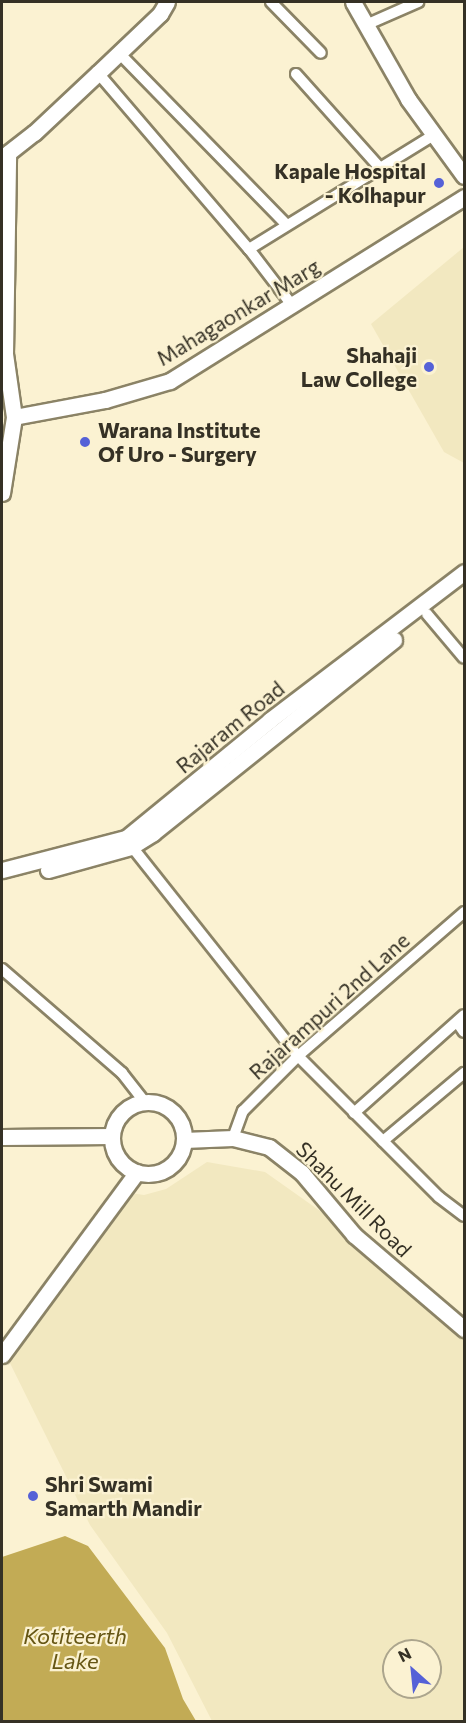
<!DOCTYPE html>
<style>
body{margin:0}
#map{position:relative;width:466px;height:1723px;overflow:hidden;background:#fbf2d2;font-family:Commissioner,sans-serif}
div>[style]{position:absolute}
.built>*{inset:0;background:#f2e8c0}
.water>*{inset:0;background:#c2ab55}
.roads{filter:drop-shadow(2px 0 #8b8366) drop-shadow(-2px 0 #8b8366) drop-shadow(0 2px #8b8366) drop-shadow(0 -2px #8b8366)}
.street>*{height:10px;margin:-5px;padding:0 5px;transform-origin:5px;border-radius:5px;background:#fff}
.secondary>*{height:15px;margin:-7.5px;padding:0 7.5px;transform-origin:7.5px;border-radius:7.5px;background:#fff}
.secondary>.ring{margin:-7.5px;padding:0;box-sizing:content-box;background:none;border:15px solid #fff;border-radius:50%}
.dots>*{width:16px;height:16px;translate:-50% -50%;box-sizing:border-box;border:3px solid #fbf2d2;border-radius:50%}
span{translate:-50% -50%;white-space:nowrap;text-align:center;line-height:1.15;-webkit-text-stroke:4.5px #fbf2d2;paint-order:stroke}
.poi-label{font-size:21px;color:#353125;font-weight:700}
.right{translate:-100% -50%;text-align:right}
.left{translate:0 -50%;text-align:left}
.street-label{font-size:21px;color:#353125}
.water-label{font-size:22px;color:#665614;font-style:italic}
.frame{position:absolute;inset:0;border:3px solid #353125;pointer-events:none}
.north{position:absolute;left:382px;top:1639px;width:60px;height:60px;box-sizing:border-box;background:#fbf2d2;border:2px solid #aca58d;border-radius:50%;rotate:333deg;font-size:16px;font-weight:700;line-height:24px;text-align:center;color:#353125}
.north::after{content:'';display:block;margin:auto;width:21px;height:27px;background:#5561d7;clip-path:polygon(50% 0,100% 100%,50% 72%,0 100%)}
</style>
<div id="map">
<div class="built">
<div style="clip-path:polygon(464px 247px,464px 463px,444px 452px,371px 324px)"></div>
<div style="clip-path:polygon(evenodd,207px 1162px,265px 1172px,354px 1235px,464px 1329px,464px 1721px,212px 1721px,167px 1633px,90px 1525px,4px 1351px,124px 1192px,144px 1195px,166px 1189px,207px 1162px,394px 1651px,430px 1651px,430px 1687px,394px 1687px,394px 1651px)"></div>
</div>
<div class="water">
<div style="clip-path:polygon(65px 1536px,88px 1546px,165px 1648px,183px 1699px,196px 1721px,2px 1721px,2px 1557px)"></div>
</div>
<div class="roads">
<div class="street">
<div style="left:271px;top:2px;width:71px;rotate:45.6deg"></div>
<div style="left:368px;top:24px;width:55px;rotate:-23.7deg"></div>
<div style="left:119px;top:53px;width:240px;rotate:45.7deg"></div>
<div style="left:98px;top:73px;width:232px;rotate:49.4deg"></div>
<div style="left:249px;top:249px;width:69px;rotate:52.6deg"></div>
<div style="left:296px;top:74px;width:126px;rotate:48.2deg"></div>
<div style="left:249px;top:249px;width:219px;rotate:-31.7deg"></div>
<div style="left:427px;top:614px;width:57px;rotate:49.9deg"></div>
<div style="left:129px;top:843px;width:272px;rotate:51.6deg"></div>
<div style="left:298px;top:1056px;width:199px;rotate:45deg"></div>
<div style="left:439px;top:1197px;width:31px;rotate:37deg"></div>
<div style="left:2px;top:969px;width:159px;rotate:40.9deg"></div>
<div style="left:122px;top:1073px;width:37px;rotate:52deg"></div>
<div style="left:457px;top:1022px;width:12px;rotate:55deg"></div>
<div style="left:354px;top:1113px;width:147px;rotate:-41.7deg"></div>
<div style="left:233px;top:1138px;width:29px;rotate:-70deg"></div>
<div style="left:243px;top:1111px;width:78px;rotate:-45deg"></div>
<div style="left:298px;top:1056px;width:220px;rotate:-40.9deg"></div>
<div style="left:383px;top:1141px;width:106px;rotate:-40deg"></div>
</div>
<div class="secondary">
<div style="left:353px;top:2px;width:112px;rotate:60.4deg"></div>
<div style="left:408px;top:99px;width:95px;rotate:54deg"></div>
<div style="left:14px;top:417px;width:93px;rotate:-10.6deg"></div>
<div style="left:105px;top:400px;width:68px;rotate:-16.3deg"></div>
<div style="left:170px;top:381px;width:347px;rotate:-32deg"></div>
<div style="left:2px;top:493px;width:77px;rotate:-81deg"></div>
<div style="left:14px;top:417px;width:64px;rotate:-98.1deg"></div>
<div style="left:5px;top:354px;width:201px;rotate:-89.1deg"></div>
<div style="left:8px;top:153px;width:33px;rotate:-38deg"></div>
<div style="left:34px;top:133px;width:88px;rotate:-43.2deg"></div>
<div style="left:98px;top:73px;width:86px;rotate:-43.6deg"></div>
<div style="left:160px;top:14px;width:14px;rotate:-60deg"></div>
<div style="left:2px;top:870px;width:128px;rotate:-14.5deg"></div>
<div style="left:126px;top:838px;width:186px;rotate:-39.3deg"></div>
<div style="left:270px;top:720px;width:244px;rotate:-37.3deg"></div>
<div style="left:48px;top:870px;width:86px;rotate:-15.5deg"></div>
<div style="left:131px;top:847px;width:26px;rotate:-32deg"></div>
<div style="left:153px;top:833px;width:309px;rotate:-38.7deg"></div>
<div class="ring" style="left:112px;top:1102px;width:57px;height:57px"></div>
<div style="left:2px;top:1137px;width:110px;rotate:-0.5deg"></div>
<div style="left:184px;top:1140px;width:49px;rotate:-2.3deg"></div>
<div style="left:233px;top:1138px;width:37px;rotate:14deg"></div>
<div style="left:269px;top:1147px;width:42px;rotate:38.2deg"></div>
<div style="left:302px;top:1173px;width:81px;rotate:50deg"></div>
<div style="left:354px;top:1235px;width:145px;rotate:40.5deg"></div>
<div style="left:2px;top:1355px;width:227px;rotate:-53.6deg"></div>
</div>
</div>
<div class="dots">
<div style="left:439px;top:183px;background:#5561d7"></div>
<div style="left:429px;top:367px;background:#5561d7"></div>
<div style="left:85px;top:442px;background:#5561d7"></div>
<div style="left:33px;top:1496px;background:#5561d7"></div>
</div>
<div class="poi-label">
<span class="right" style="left:426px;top:183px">Kapale Hospital<br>- Kolhapur</span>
<span class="right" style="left:417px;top:367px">Shahaji<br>Law College</span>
<span class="left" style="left:98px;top:442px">Warana Institute<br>Of Uro - Surgery</span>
<span class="left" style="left:45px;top:1496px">Shri Swami<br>Samarth Mandir</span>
</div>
<div class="street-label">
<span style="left:238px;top:312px;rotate:-31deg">Mahagaonkar Marg</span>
<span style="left:230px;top:727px;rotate:-39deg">Rajaram Road</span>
<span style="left:329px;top:1006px;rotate:-42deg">Rajarampuri 2nd Lane</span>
<span style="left:354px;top:1199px;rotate:45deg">Shahu Mill Road</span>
</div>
<div class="water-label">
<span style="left:75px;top:1648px">Kotiteerth<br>Lake</span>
</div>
<div class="frame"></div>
<div class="north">N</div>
</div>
